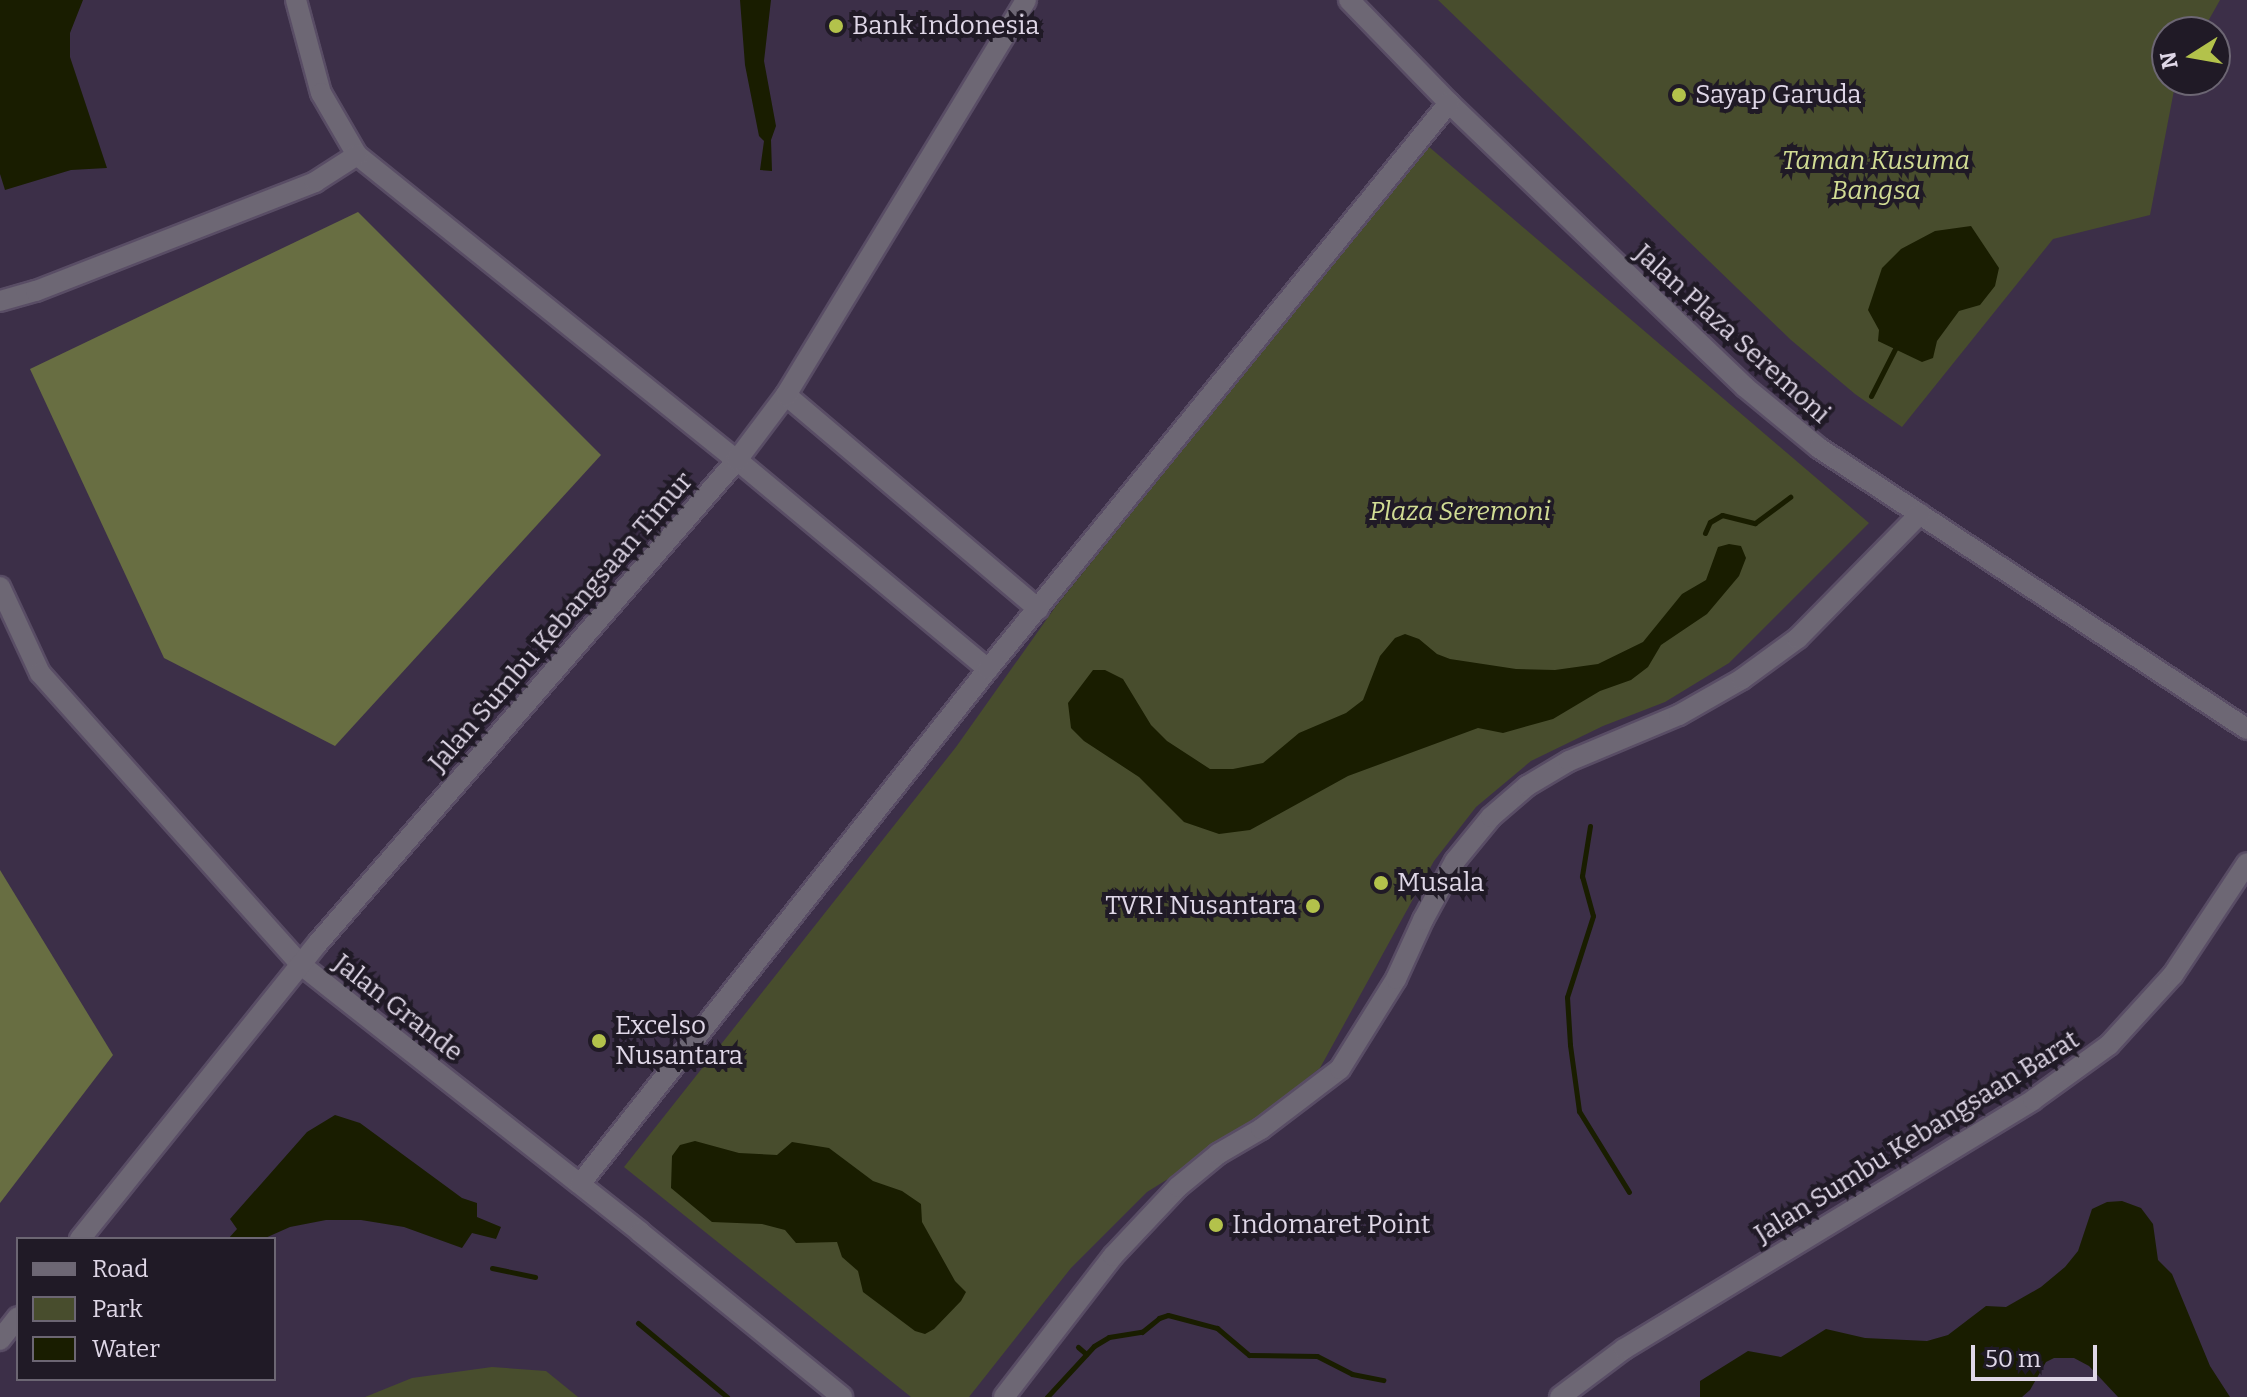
<!DOCTYPE html>
<style>
body{margin:0}
#map{position:relative;width:2247px;height:1397px;overflow:hidden;background:#3c2f48;font-family:Bitter,serif}
div>[style]{position:absolute}
.green>*{inset:0;background:#484d2d}
.forest>*{inset:0;background:#686e42}
.water>*{inset:0;background:#191d00}
.stream>*{height:5px;margin:-2.5px;padding:0 2.5px;transform-origin:2.5px;border-radius:2.5px;background:#191d00}
.roads{filter:drop-shadow(2px 0 #594d65) drop-shadow(-2px 0 #594d65) drop-shadow(0 2px #594d65) drop-shadow(0 -2px #594d65)}
.minor>*{height:20px;margin:-10px;padding:0 10px;transform-origin:10px;border-radius:10px;background:#6d6774}
.dots>*{width:22px;height:22px;translate:-50% -50%;box-sizing:border-box;border:4px solid #201a26;border-radius:50%}
span{translate:-50% -50%;white-space:nowrap;text-align:center;line-height:1.15;-webkit-text-stroke:8px #201a26;paint-order:stroke}
.poi-label{font-size:26px;color:#dfd7e7}
.left{translate:0 -50%;text-align:left}
.right{translate:-100% -50%;text-align:right}
.park-label{font-size:26px;color:#d1dc94;font-style:italic}
.street-label{font-size:26px;color:#dfd7e7}
.legend{position:absolute;left:16px;top:1237px;width:260px;height:144px;box-sizing:border-box;background:#201a26;border:2px solid #6c6673;margin:0;padding:10px 14px;list-style:none;font-size:24px;color:#dfd7e7}
.legend li{display:flex;align-items:center;gap:16px;height:40px}
.legend b{width:40px;border:2px solid #6c6673}
.north{position:absolute;left:2151px;top:16px;width:80px;height:80px;box-sizing:border-box;background:#201a26;border:2px solid #6c6673;border-radius:50%;rotate:259deg;font-size:22px;font-weight:700;line-height:32px;text-align:center;color:#dfd7e7}
.north::after{content:'';display:block;margin:auto;width:28px;height:36px;background:#b3c24b;clip-path:polygon(50% 0,100% 100%,50% 72%,0 100%)}
.scale{position:absolute;left:1971px;top:1345px;width:126px;height:36px;box-sizing:border-box;border:4px solid #dfd7e7;border-top:0;padding-left:10px;font-size:24px;line-height:28px;white-space:nowrap;color:#dfd7e7;-webkit-text-stroke:6px #201a26;paint-order:stroke}
</style>
<div id="map">
<div class="green">
<div style="clip-path:polygon(1438px 0,2220px 0,2202px 32px,2167px 32px,2167px 80px,2176px 80px,2150px 215px,2053px 239px,1902px 427px,1855px 394px,1791px 340px)"></div>
<div style="clip-path:polygon(1428px 146px,1869px 523px,1729px 663px,1665px 702px,1603px 726px,1531px 761px,1476px 807px,1434px 861px,1320px 1068px,1226px 1143px,1147px 1192px,1071px 1268px,969px 1397px,911px 1397px,624px 1167px,956px 747px,1056px 606px)"></div>
<div style="clip-path:polygon(492px 1367px,546px 1371px,578px 1397px,365px 1397px,412px 1378px)"></div>
</div>
<div class="forest">
<div style="clip-path:polygon(358px 212px,601px 455px,335px 746px,164px 658px,30px 369px)"></div>
<div style="clip-path:polygon(0 870px,113px 1055px,0 1203px)"></div>
</div>
<div class="water">
<div style="clip-path:polygon(0 0,83px 0,70px 33px,70px 57px,107px 168px,71px 170px,5px 190px,0 174px)"></div>
<div style="clip-path:polygon(740px 0,771px 0,764px 61px,776px 126px,771px 140px,772px 171px,760px 170px,764px 141px,759px 136px,745px 65px)"></div>
<div style="clip-path:polygon(1971px 226px,1999px 268px,1995px 286px,1980px 305px,1959px 311px,1937px 341px,1933px 358px,1922px 362px,1878px 341px,1879px 330px,1868px 310px,1882px 268px,1901px 249px,1935px 231px)"></div>
<div style="clip-path:polygon(1729px 544px,1741px 546px,1746px 558px,1739px 576px,1707px 614px,1661px 645px,1648px 667px,1631px 680px,1600px 691px,1553px 719px,1503px 733px,1478px 728px,1348px 776px,1250px 830px,1219px 834px,1184px 822px,1139px 777px,1084px 741px,1071px 728px,1068px 703px,1093px 670px,1105px 670px,1123px 679px,1151px 725px,1167px 741px,1210px 769px,1233px 769px,1263px 763px,1299px 733px,1346px 713px,1363px 700px,1380px 656px,1395px 638px,1405px 634px,1419px 639px,1437px 654px,1450px 659px,1516px 669px,1555px 670px,1598px 664px,1643px 642px,1682px 594px,1706px 580px,1718px 547px)"></div>
<div style="clip-path:polygon(335px 1115px,360px 1123px,462px 1198px,477px 1203px,477px 1217px,501px 1227px,496px 1239px,472px 1233px,462px 1248px,404px 1227px,361px 1220px,326px 1220px,290px 1227px,263px 1239px,228px 1239px,237px 1229px,230px 1219px,307px 1132px)"></div>
<div style="clip-path:polygon(695px 1141px,739px 1153px,777px 1155px,792px 1142px,829px 1148px,873px 1181px,902px 1191px,921px 1204px,922px 1222px,955px 1281px,966px 1292px,961px 1301px,934px 1329px,925px 1334px,915px 1331px,863px 1292px,858px 1271px,842px 1257px,837px 1242px,796px 1243px,785px 1230px,762px 1224px,712px 1222px,671px 1188px,672px 1156px,680px 1145px)"></div>
<div style="clip-path:polygon(2122px 1201px,2141px 1208px,2153px 1224px,2158px 1260px,2172px 1274px,2210px 1366px,2230px 1397px,2118px 1397px,2089px 1366px,2074px 1358px,2054px 1358px,2046px 1362px,2030px 1390px,2022px 1397px,1700px 1397px,1700px 1381px,1748px 1351px,1781px 1357px,1826px 1329px,1865px 1338px,1927px 1341px,1948px 1335px,1986px 1306px,2006px 1307px,2041px 1287px,2065px 1267px,2078px 1251px,2092px 1209px,2107px 1202px)"></div>
</div>
<div class="stream">
<div style="left:1871px;top:396px;width:55px;rotate:-63deg"></div>
<div style="left:1705px;top:533px;width:12px;rotate:-66deg"></div>
<div style="left:1710px;top:522px;width:14px;rotate:-30deg"></div>
<div style="left:1722px;top:515px;width:34px;rotate:14deg"></div>
<div style="left:1755px;top:523px;width:44px;rotate:-36.6deg"></div>
<div style="left:1590px;top:826px;width:51px;rotate:99.1deg"></div>
<div style="left:1582px;top:876px;width:41px;rotate:74.6deg"></div>
<div style="left:1593px;top:916px;width:85px;rotate:107.8deg"></div>
<div style="left:1567px;top:997px;width:48px;rotate:86.4deg"></div>
<div style="left:1570px;top:1045px;width:67px;rotate:82.2deg"></div>
<div style="left:1579px;top:1111px;width:95px;rotate:58.3deg"></div>
<div style="left:492px;top:1268px;width:44px;rotate:11.8deg"></div>
<div style="left:638px;top:1323px;width:116px;rotate:39.7deg"></div>
<div style="left:1078px;top:1347px;width:11px;rotate:41deg"></div>
<div style="left:1047px;top:1397px;width:69px;rotate:-47.3deg"></div>
<div style="left:1094px;top:1346px;width:17px;rotate:-31deg"></div>
<div style="left:1109px;top:1337px;width:33px;rotate:-9deg"></div>
<div style="left:1142px;top:1332px;width:22px;rotate:-39deg"></div>
<div style="left:1159px;top:1318px;width:9px;rotate:-18deg"></div>
<div style="left:1168px;top:1315px;width:51px;rotate:14.9deg"></div>
<div style="left:1217px;top:1328px;width:42px;rotate:40.2deg"></div>
<div style="left:1249px;top:1355px;width:68px;rotate:0.8deg"></div>
<div style="left:1317px;top:1356px;width:39px;rotate:27deg"></div>
<div style="left:1352px;top:1374px;width:32px;rotate:11deg"></div>
</div>
<div class="roads">
<div class="minor">
<div style="left:296px;top:0;width:96px;rotate:75deg"></div>
<div style="left:321px;top:93px;width:72px;rotate:59.9deg"></div>
<div style="left:357px;top:155px;width:487px;rotate:38.8deg"></div>
<div style="left:737px;top:460px;width:327px;rotate:39.8deg"></div>
<div style="left:1349px;top:0;width:144px;rotate:45.8deg"></div>
<div style="left:1449px;top:103px;width:410px;rotate:43.8deg"></div>
<div style="left:1745px;top:387px;width:96px;rotate:39.5deg"></div>
<div style="left:1819px;top:448px;width:512px;rotate:33.29deg"></div>
<div style="left:0;top:301px;width:37px;rotate:-16deg"></div>
<div style="left:36px;top:291px;width:300px;rotate:-21.3deg"></div>
<div style="left:315px;top:182px;width:50px;rotate:-32.7deg"></div>
<div style="left:786px;top:395px;width:331px;rotate:40.3deg"></div>
<div style="left:0;top:587px;width:95px;rotate:65.1deg"></div>
<div style="left:40px;top:673px;width:390px;rotate:48.2deg"></div>
<div style="left:300px;top:964px;width:433px;rotate:38.2deg"></div>
<div style="left:640px;top:1232px;width:261px;rotate:39.2deg"></div>
<div style="left:580px;top:1184px;width:657px;rotate:-51.61deg"></div>
<div style="left:988px;top:669px;width:730px;rotate:-50.84deg"></div>
<div style="left:80px;top:1239px;width:380px;rotate:-51.2deg"></div>
<div style="left:318px;top:943px;width:639px;rotate:-49.06deg"></div>
<div style="left:737px;top:460px;width:81px;rotate:-53deg"></div>
<div style="left:786px;top:395px;width:462px;rotate:-58.7deg"></div>
<div style="left:0;top:1340px;width:29px;rotate:-52deg"></div>
<div style="left:1004px;top:1397px;width:178px;rotate:-52.3deg"></div>
<div style="left:1113px;top:1256px;width:95px;rotate:-46.7deg"></div>
<div style="left:1178px;top:1187px;width:52px;rotate:-39.5deg"></div>
<div style="left:1218px;top:1154px;width:50px;rotate:-30.2deg"></div>
<div style="left:1261px;top:1129px;width:99px;rotate:-37.2deg"></div>
<div style="left:1340px;top:1069px;width:106px;rotate:-58.1deg"></div>
<div style="left:1396px;top:979px;width:65px;rotate:-65.4deg"></div>
<div style="left:1423px;top:920px;width:67px;rotate:-61.5deg"></div>
<div style="left:1455px;top:861px;width:57px;rotate:-50.7deg"></div>
<div style="left:1491px;top:817px;width:48px;rotate:-40.7deg"></div>
<div style="left:1527px;top:786px;width:49px;rotate:-30.8deg"></div>
<div style="left:1569px;top:761px;width:119px;rotate:-22.7deg"></div>
<div style="left:1679px;top:715px;width:73px;rotate:-29.7deg"></div>
<div style="left:1742px;top:679px;width:69px;rotate:-36.2deg"></div>
<div style="left:1798px;top:638px;width:174px;rotate:-45.5deg"></div>
<div style="left:1560px;top:1397px;width:80px;rotate:-36.9deg"></div>
<div style="left:1624px;top:1349px;width:479px;rotate:-31.3deg"></div>
<div style="left:2033px;top:1100px;width:94px;rotate:-35.9deg"></div>
<div style="left:2109px;top:1045px;width:95px;rotate:-47.6deg"></div>
<div style="left:2173px;top:975px;width:134px;rotate:-56.5deg"></div>
</div>
</div>
<div class="dots">
<div style="left:836px;top:26px;background:#b3c24b"></div>
<div style="left:1679px;top:95px;background:#b3c24b"></div>
<div style="left:1381px;top:883px;background:#b3c24b"></div>
<div style="left:1313px;top:906px;background:#b3c24b"></div>
<div style="left:599px;top:1041px;background:#b3c24b"></div>
<div style="left:1216px;top:1225px;background:#b3c24b"></div>
</div>
<div class="poi-label">
<span class="left" style="left:852px;top:26px">Bank Indonesia</span>
<span class="left" style="left:1695px;top:95px">Sayap Garuda</span>
<span class="left" style="left:1397px;top:883px">Musala</span>
<span class="right" style="left:1297px;top:906px">TVRI Nusantara</span>
<span class="left" style="left:615px;top:1041px">Excelso<br>Nusantara</span>
<span class="left" style="left:1232px;top:1225px">Indomaret Point</span>
</div>
<div class="park-label">
<span style="left:1876px;top:176px">Taman Kusuma<br>Bangsa</span>
<span style="left:1460px;top:512px">Plaza Seremoni</span>
</div>
<div class="street-label">
<span style="left:1732px;top:334px;rotate:42deg">Jalan Plaza Seremoni</span>
<span style="left:561px;top:622px;rotate:-49deg">Jalan Sumbu Kebangsaan Timur</span>
<span style="left:398px;top:1008px;rotate:38deg">Jalan Grande</span>
<span style="left:1917px;top:1137px;rotate:-32deg">Jalan Sumbu Kebangsaan Barat</span>
</div>
<ul class="legend">
<li><b style="height:10px;background:#6d6774"></b>Road</li>
<li><b style="height:22px;background:#484d2d"></b>Park</li>
<li><b style="height:22px;background:#191d00"></b>Water</li>
</ul>
<div class="north">N</div>
<div class="scale">50 m</div>
</div>
